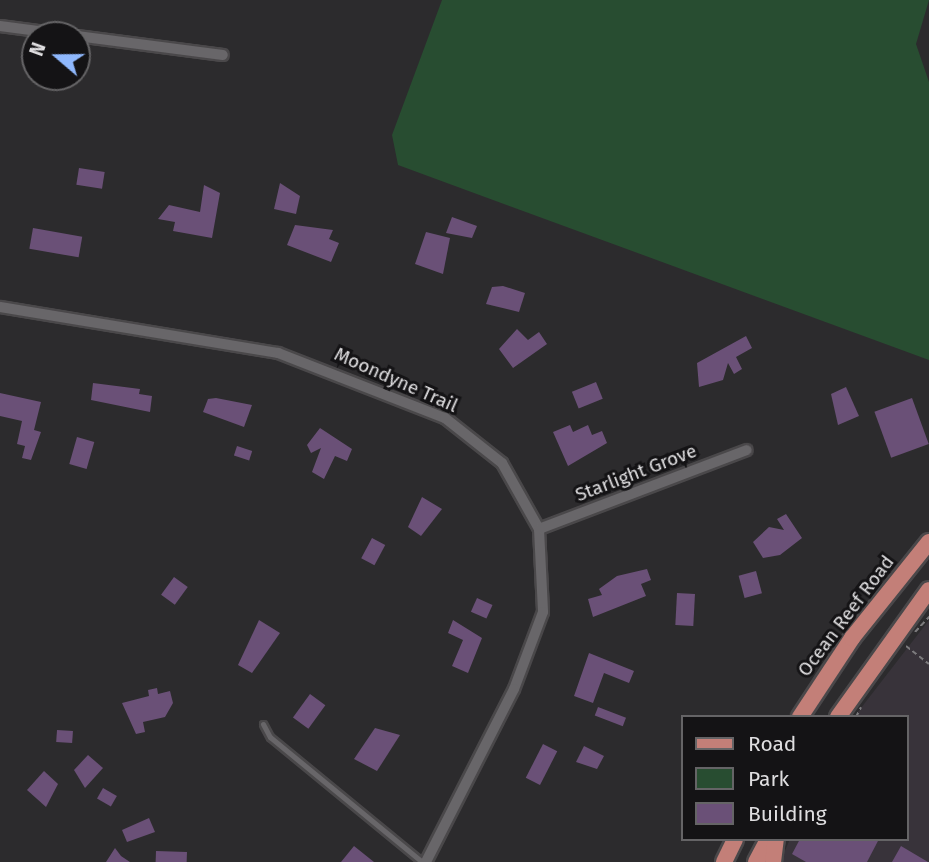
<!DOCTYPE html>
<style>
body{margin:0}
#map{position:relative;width:929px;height:862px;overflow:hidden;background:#2c2b2d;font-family:"Fira Sans",sans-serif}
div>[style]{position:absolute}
.built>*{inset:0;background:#38333a}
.green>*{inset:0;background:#284d31}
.building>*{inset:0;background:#6a5077;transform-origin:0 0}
.path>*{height:2px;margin-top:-1px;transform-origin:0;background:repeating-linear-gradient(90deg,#7c7b7d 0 5px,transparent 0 8.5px)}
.roads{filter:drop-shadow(2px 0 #4a484a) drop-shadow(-2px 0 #4a484a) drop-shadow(0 2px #4a484a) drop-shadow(0 -2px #4a484a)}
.service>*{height:5px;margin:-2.5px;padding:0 2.5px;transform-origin:2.5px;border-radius:2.5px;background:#686669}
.minor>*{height:10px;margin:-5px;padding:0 5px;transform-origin:5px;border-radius:5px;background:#686669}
.primary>*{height:16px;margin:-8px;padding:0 8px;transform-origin:8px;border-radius:8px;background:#c37f78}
span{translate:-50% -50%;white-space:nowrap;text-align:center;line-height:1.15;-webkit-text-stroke:6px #141315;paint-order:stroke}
.street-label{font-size:19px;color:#dfdee0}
.legend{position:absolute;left:681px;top:715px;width:228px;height:126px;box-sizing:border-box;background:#141315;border:2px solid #656466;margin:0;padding:9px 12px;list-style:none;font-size:21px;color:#dfdee0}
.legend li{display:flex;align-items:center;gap:14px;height:35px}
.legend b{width:35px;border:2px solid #656466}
.north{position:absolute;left:21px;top:21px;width:70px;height:70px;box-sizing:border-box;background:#141315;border:2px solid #656466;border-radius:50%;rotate:290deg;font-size:19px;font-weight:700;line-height:28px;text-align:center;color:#dfdee0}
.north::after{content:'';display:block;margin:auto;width:24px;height:32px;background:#8fb8fd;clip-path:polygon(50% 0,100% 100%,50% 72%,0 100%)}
</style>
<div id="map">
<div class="built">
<div style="clip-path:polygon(929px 620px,929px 862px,780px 862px,790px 839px,906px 839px,906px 717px,854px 717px)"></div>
</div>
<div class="green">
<div style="clip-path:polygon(442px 0,929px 0,916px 44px,929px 82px,929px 360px,398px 165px,392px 135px)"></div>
</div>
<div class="building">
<div style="left:79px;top:168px;width:26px;height:17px;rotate:9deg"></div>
<div style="clip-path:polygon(280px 183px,300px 196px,296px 214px,274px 209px)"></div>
<div style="clip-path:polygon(204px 185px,220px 193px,212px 238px,173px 231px,175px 222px,158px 219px,169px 205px,200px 212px)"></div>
<div style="clip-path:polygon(452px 217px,477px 226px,472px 238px,446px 233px)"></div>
<div style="clip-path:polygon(295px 225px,333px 230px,329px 239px,339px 243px,331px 262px,287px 245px)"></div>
<div style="left:33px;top:228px;width:50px;height:21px;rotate:10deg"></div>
<div style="clip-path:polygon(426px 232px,450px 238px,443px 274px,415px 264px)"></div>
<div style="clip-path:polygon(503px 286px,525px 293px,519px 312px,486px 304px,492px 287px)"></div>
<div style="clip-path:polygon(517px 329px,528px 340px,539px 332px,547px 344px,513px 368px,499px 349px)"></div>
<div style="clip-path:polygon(746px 336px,752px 348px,736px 357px,742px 369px,734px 374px,728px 363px,723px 380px,699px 387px,697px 363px)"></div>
<div style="left:596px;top:382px;width:18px;height:26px;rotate:68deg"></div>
<div style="clip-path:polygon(93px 383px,140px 389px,139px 394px,152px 396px,150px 412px,91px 400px)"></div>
<div style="clip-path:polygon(846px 387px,859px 416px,838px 425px,831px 394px)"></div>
<div style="clip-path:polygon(0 393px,41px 402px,34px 430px,41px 432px,31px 460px,22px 458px,25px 446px,17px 444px,22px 421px,0 416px)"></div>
<div style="clip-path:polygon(216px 398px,252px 405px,244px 427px,203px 412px,208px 399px)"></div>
<div style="left:912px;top:398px;width:49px;height:40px;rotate:70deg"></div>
<div style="clip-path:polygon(570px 425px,573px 432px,588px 425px,592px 435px,602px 431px,607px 443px,568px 466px,553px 432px)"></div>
<div style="clip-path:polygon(320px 428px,352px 449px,347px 461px,335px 456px,324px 479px,312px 472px,321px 448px,311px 453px,307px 445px)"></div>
<div style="left:77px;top:437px;width:18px;height:28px;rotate:16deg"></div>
<div style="left:237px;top:446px;width:16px;height:10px;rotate:18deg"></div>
<div style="clip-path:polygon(422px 497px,442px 509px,421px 536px,408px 527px)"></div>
<div style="clip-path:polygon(786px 514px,802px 538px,780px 555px,763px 558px,753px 542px,769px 527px,784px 530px,777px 519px)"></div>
<div style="left:372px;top:538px;width:15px;height:23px;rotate:28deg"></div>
<div style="clip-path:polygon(647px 569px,651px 580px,641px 584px,646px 596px,593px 617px,588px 599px,602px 595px,599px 589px,617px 576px)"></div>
<div style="left:756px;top:571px;width:23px;height:18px;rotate:75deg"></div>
<div style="left:174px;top:577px;width:17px;height:22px;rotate:36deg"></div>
<div style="left:677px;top:593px;width:18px;height:32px;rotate:3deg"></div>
<div style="left:477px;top:598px;width:17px;height:15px;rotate:24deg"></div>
<div style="clip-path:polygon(259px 620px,280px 633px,252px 673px,238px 665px)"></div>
<div style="clip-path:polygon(453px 620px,482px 638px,468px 673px,452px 666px,463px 640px,448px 633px)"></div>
<div style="clip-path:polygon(589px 653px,634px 671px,629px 683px,604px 673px,593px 703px,574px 696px)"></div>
<div style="clip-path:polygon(157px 688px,158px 694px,170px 691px,173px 703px,165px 717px,143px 722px,145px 732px,136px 734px,122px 703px,149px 696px,148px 690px)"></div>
<div style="left:310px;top:694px;width:19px;height:29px;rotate:36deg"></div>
<div style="left:598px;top:707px;width:30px;height:9px;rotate:21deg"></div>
<div style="clip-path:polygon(375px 728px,400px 735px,377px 771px,354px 759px)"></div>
<div style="left:57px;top:730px;width:16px;height:12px;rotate:4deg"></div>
<div style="left:543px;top:744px;width:16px;height:38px;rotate:27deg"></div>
<div style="clip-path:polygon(584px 746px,604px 756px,597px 769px,576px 762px)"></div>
<div style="clip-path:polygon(88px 755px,103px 768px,85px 788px,74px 770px)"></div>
<div style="clip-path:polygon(44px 771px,58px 784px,46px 807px,27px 790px)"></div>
<div style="left:103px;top:788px;width:16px;height:12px;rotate:30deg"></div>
<div style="clip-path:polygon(149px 818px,155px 832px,127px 842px,122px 830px)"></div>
<div style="clip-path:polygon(800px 839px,879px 839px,867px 862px,806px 862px,792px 854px)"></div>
<div style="clip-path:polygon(354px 846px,374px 862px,341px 862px)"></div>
<div style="clip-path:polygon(901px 846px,928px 862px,892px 862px)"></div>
<div style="clip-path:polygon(115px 848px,121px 856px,130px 862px,106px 862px)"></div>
<div style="left:156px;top:851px;width:31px;height:11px;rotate:2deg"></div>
</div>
<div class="path">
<div style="left:915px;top:632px;width:21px;rotate:-47deg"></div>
<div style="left:906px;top:646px;width:29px;rotate:38deg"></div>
<div style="left:856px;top:717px;width:11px;rotate:-63deg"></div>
</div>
<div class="roads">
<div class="service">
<div style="left:263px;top:724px;width:15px;rotate:62deg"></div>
<div style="left:270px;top:737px;width:197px;rotate:39.4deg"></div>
</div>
<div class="minor">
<div style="left:0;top:26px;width:69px;rotate:7.5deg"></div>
<div style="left:77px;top:36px;width:147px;rotate:7.4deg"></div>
<div style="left:0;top:307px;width:282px;rotate:9.4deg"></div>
<div style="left:278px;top:353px;width:179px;rotate:21.3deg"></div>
<div style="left:445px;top:418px;width:73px;rotate:38.3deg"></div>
<div style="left:502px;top:463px;width:76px;rotate:60.7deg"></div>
<div style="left:539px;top:529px;width:83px;rotate:87.2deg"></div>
<div style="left:543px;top:612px;width:82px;rotate:110.6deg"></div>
<div style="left:514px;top:689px;width:194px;rotate:117deg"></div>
<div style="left:539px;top:529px;width:222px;rotate:-20.8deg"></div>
</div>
<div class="primary">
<div style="left:800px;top:717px;width:95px;rotate:-56.6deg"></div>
<div style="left:852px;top:638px;width:123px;rotate:-51.3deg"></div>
<div style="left:838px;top:717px;width:156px;rotate:-54.4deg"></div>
<div style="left:724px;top:862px;width:25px;rotate:-64deg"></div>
<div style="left:756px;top:862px;width:26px;rotate:-62deg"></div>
<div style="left:773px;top:862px;width:23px;rotate:-83deg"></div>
</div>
</div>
<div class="street-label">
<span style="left:396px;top:380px;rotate:24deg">Moondyne Trail</span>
<span style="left:636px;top:473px;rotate:-21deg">Starlight Grove</span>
<span style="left:846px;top:616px;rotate:-53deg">Ocean Reef Road</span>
</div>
<ul class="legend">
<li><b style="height:9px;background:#c37f78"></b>Road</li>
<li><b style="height:19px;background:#284d31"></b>Park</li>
<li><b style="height:19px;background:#6a5077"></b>Building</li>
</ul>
<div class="north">N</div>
</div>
